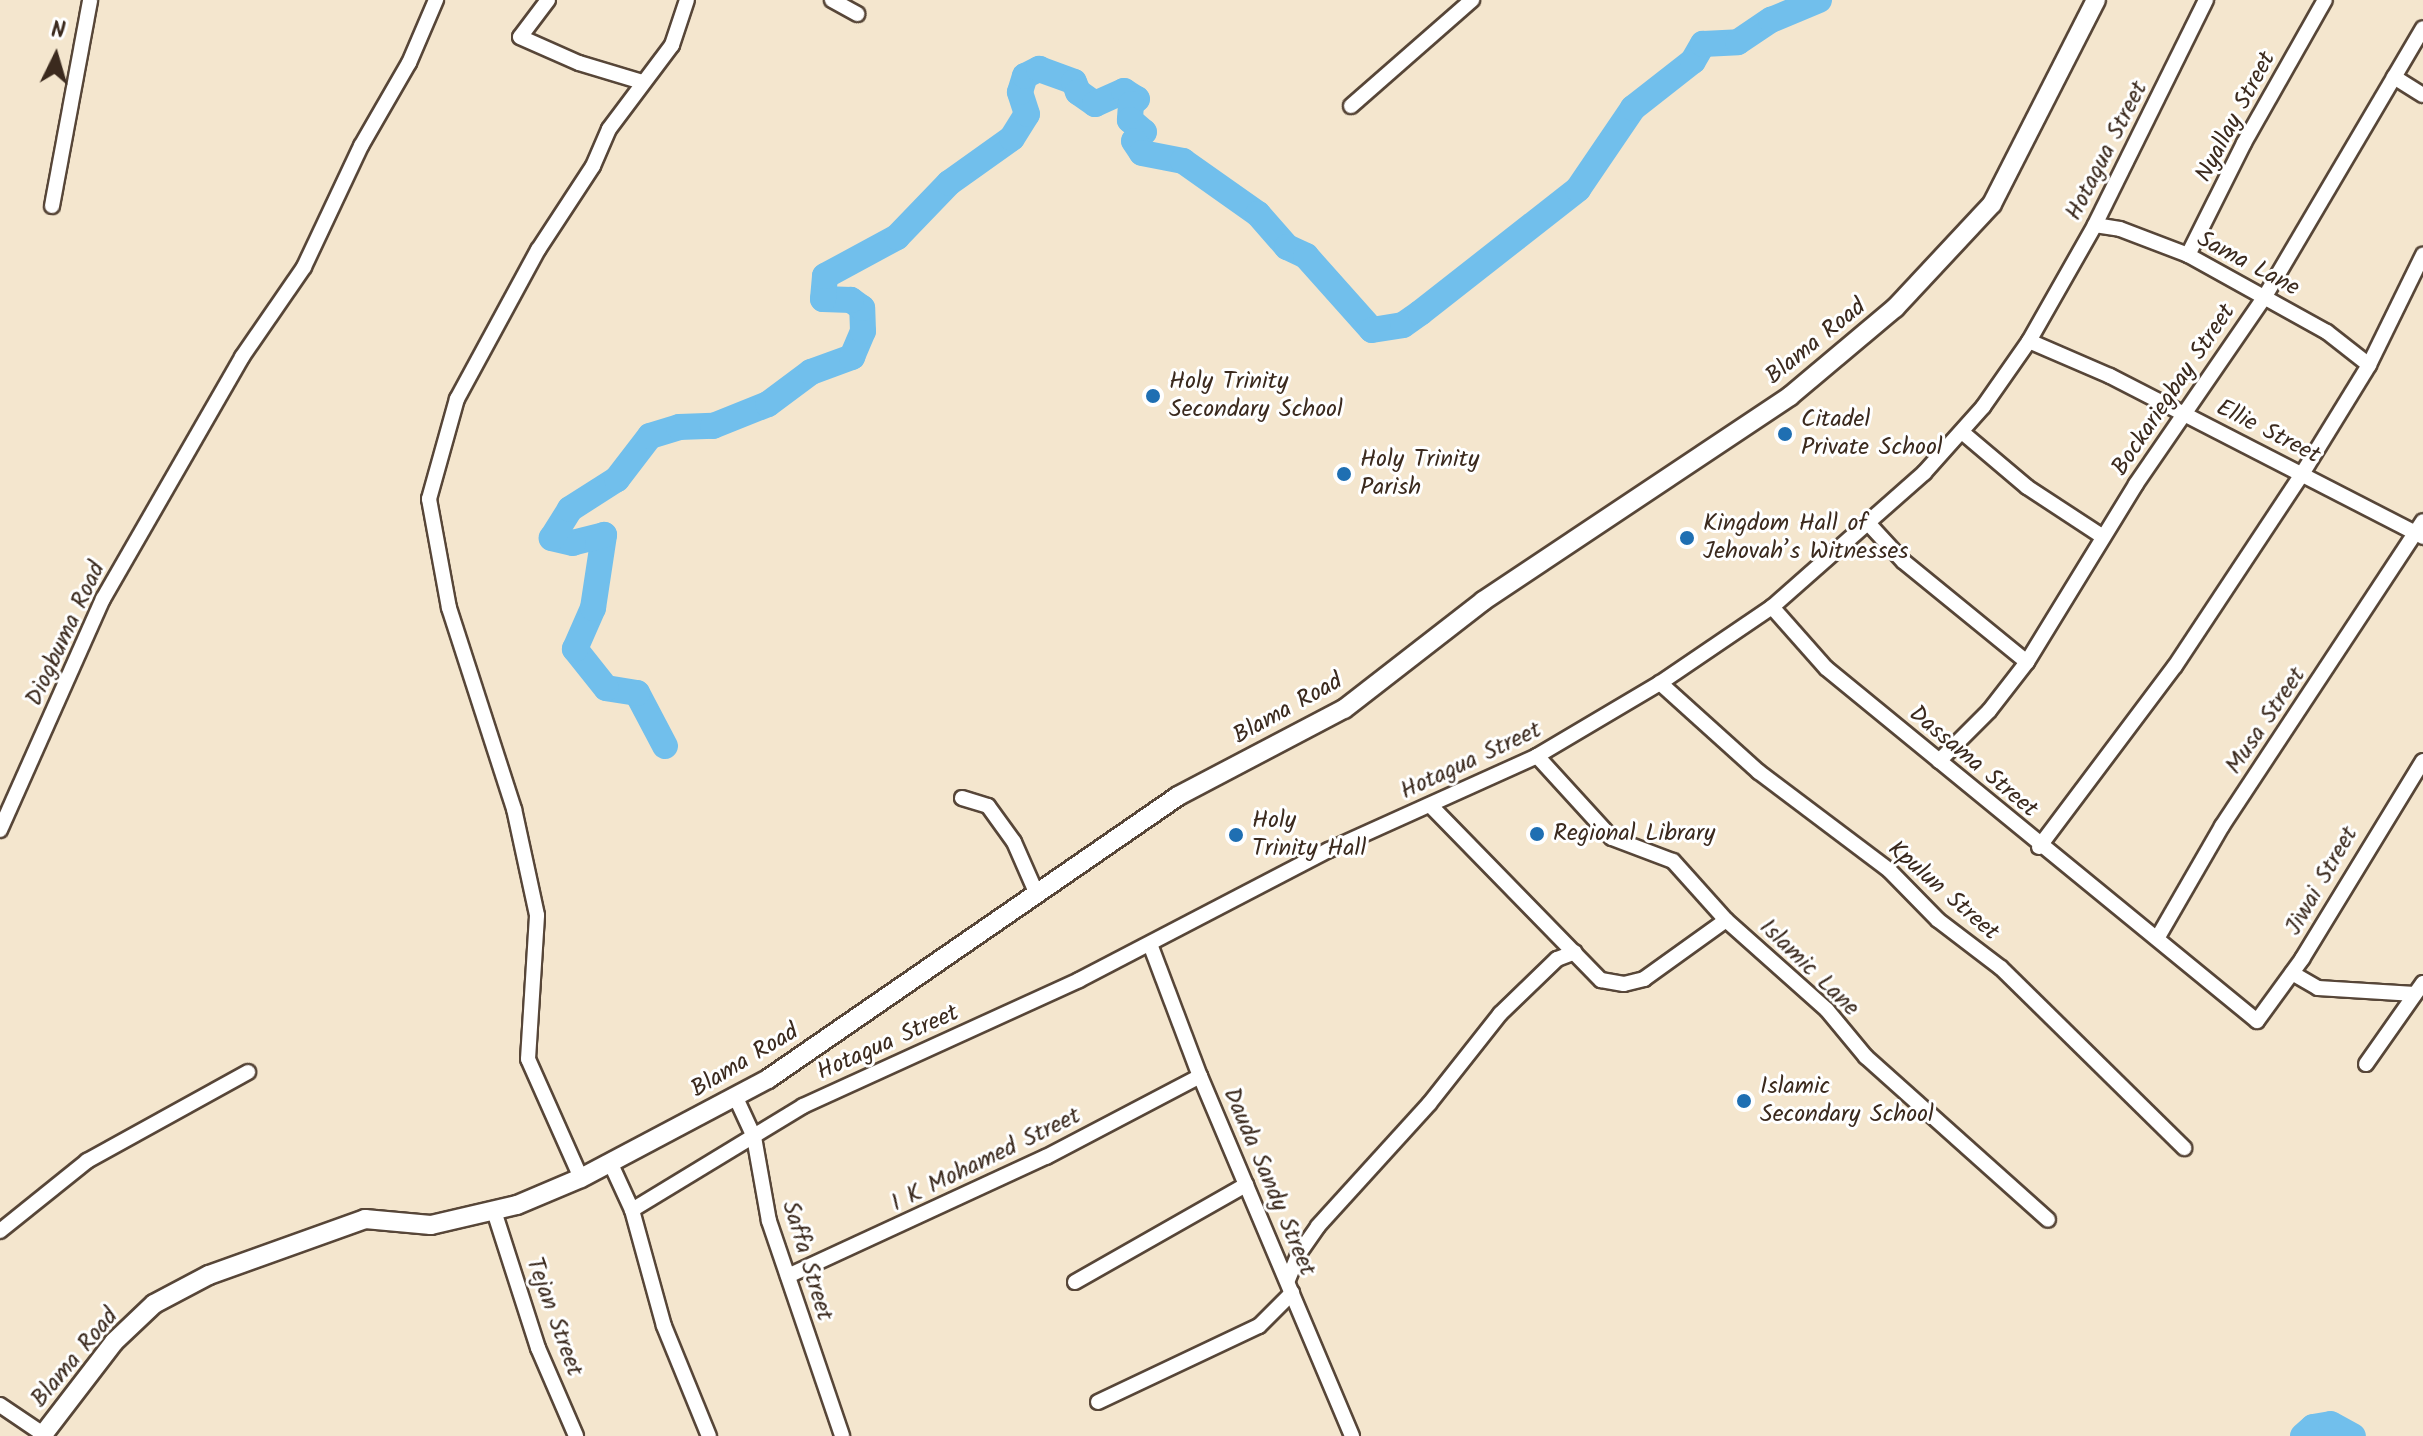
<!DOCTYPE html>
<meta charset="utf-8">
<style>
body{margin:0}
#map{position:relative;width:2423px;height:1436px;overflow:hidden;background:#f4e6ce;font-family:Kalam,sans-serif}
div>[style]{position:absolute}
.river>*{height:26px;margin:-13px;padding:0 13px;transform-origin:13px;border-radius:13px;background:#71bfec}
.roads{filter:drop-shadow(2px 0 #574638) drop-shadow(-2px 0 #574638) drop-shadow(0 2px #574638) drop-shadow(0 -2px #574638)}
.street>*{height:14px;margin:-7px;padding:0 7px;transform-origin:7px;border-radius:7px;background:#fff}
.secondary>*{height:18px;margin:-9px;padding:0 9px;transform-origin:9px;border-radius:9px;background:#fff}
.dots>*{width:22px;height:22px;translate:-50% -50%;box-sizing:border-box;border:4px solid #fff;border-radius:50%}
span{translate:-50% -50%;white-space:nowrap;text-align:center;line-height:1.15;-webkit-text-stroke:6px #fff;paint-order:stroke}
.street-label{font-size:24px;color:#3b2a1e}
.poi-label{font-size:24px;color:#3b2a1e}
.left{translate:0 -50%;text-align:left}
.north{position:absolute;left:16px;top:16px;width:80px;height:80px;-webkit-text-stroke:6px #fff;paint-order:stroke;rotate:5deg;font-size:22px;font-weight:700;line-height:32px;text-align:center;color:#3b2a1e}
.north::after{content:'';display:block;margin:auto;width:28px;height:36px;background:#3b2a1e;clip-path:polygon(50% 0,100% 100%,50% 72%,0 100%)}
</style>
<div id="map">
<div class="river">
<div style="left:665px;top:746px;width:60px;rotate:-117.8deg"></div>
<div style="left:637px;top:693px;width:31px;rotate:-171deg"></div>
<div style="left:606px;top:688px;width:50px;rotate:-128.5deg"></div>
<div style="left:575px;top:649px;width:45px;rotate:-66.3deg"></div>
<div style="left:593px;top:608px;width:74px;rotate:-81.4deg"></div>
<div style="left:604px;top:535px;width:32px;rotate:166deg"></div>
<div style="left:573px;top:543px;width:22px;rotate:-167deg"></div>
<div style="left:552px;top:538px;width:34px;rotate:-58deg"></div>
<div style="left:570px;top:509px;width:56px;rotate:-32.6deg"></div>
<div style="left:617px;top:479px;width:54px;rotate:-52.5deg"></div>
<div style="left:650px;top:436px;width:30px;rotate:-17deg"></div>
<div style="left:679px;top:427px;width:34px;rotate:-2deg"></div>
<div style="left:713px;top:426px;width:59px;rotate:-21.8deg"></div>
<div style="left:768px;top:404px;width:54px;rotate:-36.7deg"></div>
<div style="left:811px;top:372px;width:44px;rotate:-20.1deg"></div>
<div style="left:852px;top:357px;width:28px;rotate:-67deg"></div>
<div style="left:863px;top:331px;width:23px;rotate:-92deg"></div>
<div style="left:862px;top:308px;width:14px;rotate:-144deg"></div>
<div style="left:851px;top:300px;width:28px;rotate:-178deg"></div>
<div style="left:823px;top:299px;width:23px;rotate:-85deg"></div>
<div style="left:825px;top:276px;width:82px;rotate:-28.4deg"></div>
<div style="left:897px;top:237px;width:75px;rotate:-46.1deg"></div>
<div style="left:949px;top:183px;width:77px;rotate:-35.5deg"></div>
<div style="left:1012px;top:138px;width:28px;rotate:-58deg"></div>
<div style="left:1027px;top:114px;width:23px;rotate:-108deg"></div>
<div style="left:1020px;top:92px;width:17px;rotate:-73deg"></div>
<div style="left:1025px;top:76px;width:16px;rotate:-27deg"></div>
<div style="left:1039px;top:69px;width:37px;rotate:20deg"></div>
<div style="left:1074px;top:82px;width:11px;rotate:68deg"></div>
<div style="left:1078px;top:92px;width:21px;rotate:35deg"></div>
<div style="left:1095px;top:104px;width:32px;rotate:-24deg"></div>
<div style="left:1124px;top:91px;width:15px;rotate:32deg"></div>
<div style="left:1137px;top:99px;width:8px;rotate:140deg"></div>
<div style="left:1131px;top:104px;width:16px;rotate:94deg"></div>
<div style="left:1130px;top:120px;width:18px;rotate:41deg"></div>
<div style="left:1144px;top:132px;width:13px;rotate:138deg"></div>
<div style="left:1134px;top:141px;width:14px;rotate:56deg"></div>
<div style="left:1142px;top:153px;width:42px;rotate:11deg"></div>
<div style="left:1183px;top:161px;width:92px;rotate:35.2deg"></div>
<div style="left:1258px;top:214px;width:44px;rotate:48.7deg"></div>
<div style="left:1287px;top:247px;width:21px;rotate:25deg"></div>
<div style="left:1306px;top:256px;width:99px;rotate:48.3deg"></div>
<div style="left:1372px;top:330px;width:31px;rotate:-9deg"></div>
<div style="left:1403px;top:325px;width:21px;rotate:-35deg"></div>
<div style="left:1420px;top:313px;width:201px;rotate:-38.1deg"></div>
<div style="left:1578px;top:189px;width:98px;rotate:-55.8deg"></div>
<div style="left:1633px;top:108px;width:76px;rotate:-38.1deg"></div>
<div style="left:1693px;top:61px;width:20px;rotate:-60deg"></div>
<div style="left:1703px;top:44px;width:35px;rotate:-3deg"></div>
<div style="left:1738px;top:42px;width:40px;rotate:-34deg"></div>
<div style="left:1771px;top:20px;width:52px;rotate:-22.6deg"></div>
<div style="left:2303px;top:1436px;width:13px;rotate:-42deg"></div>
<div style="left:2313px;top:1427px;width:18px;rotate:-9deg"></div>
<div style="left:2331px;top:1424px;width:25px;rotate:29deg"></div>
</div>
<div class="roads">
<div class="street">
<div style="left:548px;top:0;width:46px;rotate:127.1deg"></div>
<div style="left:520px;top:37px;width:64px;rotate:23.8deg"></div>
<div style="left:579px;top:63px;width:66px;rotate:16.8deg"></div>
<div style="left:832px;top:0;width:29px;rotate:29deg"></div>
<div style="left:2206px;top:0;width:251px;rotate:116.3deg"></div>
<div style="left:2095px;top:225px;width:133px;rotate:119.6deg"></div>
<div style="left:2029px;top:341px;width:88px;rotate:23.4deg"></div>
<div style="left:2110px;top:376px;width:352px;rotate:27.2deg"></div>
<div style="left:2394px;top:77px;width:34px;rotate:32deg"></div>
<div style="left:1351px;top:106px;width:161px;rotate:-41.2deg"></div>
<div style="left:52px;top:206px;width:209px;rotate:-79.5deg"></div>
<div style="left:2095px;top:225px;width:25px;rotate:9deg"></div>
<div style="left:2120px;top:229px;width:73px;rotate:20.9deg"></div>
<div style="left:2188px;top:255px;width:159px;rotate:29deg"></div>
<div style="left:2327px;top:332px;width:53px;rotate:38.2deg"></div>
<div style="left:2188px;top:255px;width:125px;rotate:-63.4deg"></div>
<div style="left:2244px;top:143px;width:164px;rotate:-60.5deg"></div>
<div style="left:1962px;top:432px;width:85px;rotate:40.2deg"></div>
<div style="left:2027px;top:487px;width:91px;rotate:33.3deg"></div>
<div style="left:1868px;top:523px;width:52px;rotate:47.4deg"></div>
<div style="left:1903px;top:561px;width:160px;rotate:39.2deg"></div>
<div style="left:1772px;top:607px;width:81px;rotate:48.5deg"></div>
<div style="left:1826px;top:668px;width:557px;rotate:39.32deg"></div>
<div style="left:2257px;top:1021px;width:77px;rotate:-54deg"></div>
<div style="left:2302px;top:959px;width:232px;rotate:-58.6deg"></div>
<div style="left:1660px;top:683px;width:133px;rotate:42deg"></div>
<div style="left:1759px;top:772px;width:163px;rotate:37deg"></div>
<div style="left:1889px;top:870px;width:70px;rotate:45.6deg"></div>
<div style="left:1938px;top:920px;width:79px;rotate:37.3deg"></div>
<div style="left:2001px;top:968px;width:257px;rotate:44.5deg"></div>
<div style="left:1537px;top:756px;width:111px;rotate:47.6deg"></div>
<div style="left:1612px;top:838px;width:65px;rotate:20.7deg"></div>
<div style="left:1673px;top:861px;width:79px;rotate:48.1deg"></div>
<div style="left:1726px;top:920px;width:135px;rotate:41.7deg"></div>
<div style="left:1827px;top:1010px;width:61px;rotate:50.3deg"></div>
<div style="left:1866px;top:1057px;width:244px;rotate:41.8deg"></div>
<div style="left:1939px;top:761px;width:71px;rotate:-45deg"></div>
<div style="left:1989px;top:711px;width:62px;rotate:-52.2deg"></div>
<div style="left:2027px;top:662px;width:209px;rotate:-58.5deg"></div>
<div style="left:2136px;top:484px;width:226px;rotate:-55.5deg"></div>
<div style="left:2264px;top:298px;width:313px;rotate:-59.5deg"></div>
<div style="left:962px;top:798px;width:27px;rotate:17deg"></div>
<div style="left:988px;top:806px;width:44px;rotate:54.2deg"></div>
<div style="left:1014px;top:842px;width:55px;rotate:66.3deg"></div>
<div style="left:1430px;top:805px;width:245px;rotate:45.7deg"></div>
<div style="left:1601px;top:980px;width:23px;rotate:10deg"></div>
<div style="left:1624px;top:984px;width:21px;rotate:-14deg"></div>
<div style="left:1644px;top:979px;width:101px;rotate:-35.7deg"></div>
<div style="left:0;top:830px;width:253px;rotate:-66deg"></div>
<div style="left:103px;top:599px;width:279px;rotate:-60.1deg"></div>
<div style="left:242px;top:357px;width:109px;rotate:-55.4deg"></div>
<div style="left:304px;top:267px;width:134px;rotate:-64.8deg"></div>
<div style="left:361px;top:146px;width:96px;rotate:-60deg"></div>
<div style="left:409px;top:63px;width:69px;rotate:-66.8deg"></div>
<div style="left:2039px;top:847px;width:226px;rotate:-53.1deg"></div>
<div style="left:2175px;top:666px;width:230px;rotate:-56.5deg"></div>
<div style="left:2302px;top:474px;width:128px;rotate:-58.4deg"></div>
<div style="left:2369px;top:365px;width:123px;rotate:-63.9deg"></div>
<div style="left:2158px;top:937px;width:128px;rotate:-60deg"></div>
<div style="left:2222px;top:826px;width:365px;rotate:-56.6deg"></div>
<div style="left:1150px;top:944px;width:141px;rotate:69.3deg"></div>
<div style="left:1200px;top:1076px;width:391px;rotate:67.1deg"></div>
<div style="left:2292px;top:973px;width:30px;rotate:30deg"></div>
<div style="left:2318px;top:988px;width:97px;rotate:3.5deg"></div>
<div style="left:2366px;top:1064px;width:99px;rotate:-54.9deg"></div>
<div style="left:736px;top:1098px;width:43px;rotate:65.2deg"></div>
<div style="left:754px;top:1137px;width:85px;rotate:79.9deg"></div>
<div style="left:769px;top:1221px;width:227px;rotate:71.2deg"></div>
<div style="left:610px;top:1162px;width:53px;rotate:65.4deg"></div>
<div style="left:632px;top:1210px;width:120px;rotate:74.6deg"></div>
<div style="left:664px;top:1326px;width:119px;rotate:67.8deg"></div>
<div style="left:581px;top:1178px;width:130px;rotate:-114deg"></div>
<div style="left:528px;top:1059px;width:144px;rotate:-86.4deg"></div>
<div style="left:537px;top:915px;width:108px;rotate:-102.2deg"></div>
<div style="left:514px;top:809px;width:211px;rotate:-107.9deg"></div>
<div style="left:449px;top:608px;width:111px;rotate:-100.4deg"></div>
<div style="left:429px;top:499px;width:104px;rotate:-74.4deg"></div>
<div style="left:457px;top:399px;width:170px;rotate:-61.5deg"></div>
<div style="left:538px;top:250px;width:100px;rotate:-56.8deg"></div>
<div style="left:593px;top:166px;width:40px;rotate:-66.6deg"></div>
<div style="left:609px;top:129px;width:105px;rotate:-53.1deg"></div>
<div style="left:672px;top:45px;width:47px;rotate:-71.6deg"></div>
<div style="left:632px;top:1210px;width:200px;rotate:-31.3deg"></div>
<div style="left:803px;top:1106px;width:303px;rotate:-24.5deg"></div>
<div style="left:1079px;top:980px;width:282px;rotate:-27.5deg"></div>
<div style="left:1329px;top:850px;width:228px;rotate:-24.3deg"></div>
<div style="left:1537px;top:756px;width:143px;rotate:-30.7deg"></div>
<div style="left:1660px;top:683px;width:135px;rotate:-34.2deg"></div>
<div style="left:1772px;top:607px;width:203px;rotate:-41.4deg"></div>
<div style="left:1924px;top:473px;width:89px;rotate:-48.2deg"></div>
<div style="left:1983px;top:407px;width:80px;rotate:-55.1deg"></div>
<div style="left:494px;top:1211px;width:144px;rotate:72.2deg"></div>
<div style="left:538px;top:1348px;width:96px;rotate:66.6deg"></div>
<div style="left:0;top:1231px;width:112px;rotate:-38.8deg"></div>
<div style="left:87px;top:1161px;width:184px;rotate:-28.9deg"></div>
<div style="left:788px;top:1276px;width:284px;rotate:-24.8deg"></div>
<div style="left:1046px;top:1157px;width:174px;rotate:-27.7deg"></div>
<div style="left:1288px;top:1280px;width:27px;rotate:-68deg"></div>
<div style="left:1298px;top:1255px;width:35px;rotate:-55deg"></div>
<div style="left:1318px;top:1226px;width:165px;rotate:-47.7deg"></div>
<div style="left:1429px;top:1104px;width:115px;rotate:-51.7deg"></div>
<div style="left:1500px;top:1014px;width:79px;rotate:-44deg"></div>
<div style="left:1557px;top:959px;width:19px;rotate:-21deg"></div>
<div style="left:1075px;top:1282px;width:197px;rotate:-29.6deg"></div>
<div style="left:1098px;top:1402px;width:178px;rotate:-25.3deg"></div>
<div style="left:1259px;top:1326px;width:47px;rotate:-45deg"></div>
<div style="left:0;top:1405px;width:52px;rotate:34deg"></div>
</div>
<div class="secondary">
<div style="left:42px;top:1436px;width:118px;rotate:-52.5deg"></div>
<div style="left:114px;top:1342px;width:55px;rotate:-43.5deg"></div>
<div style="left:154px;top:1304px;width:62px;rotate:-27.8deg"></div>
<div style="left:209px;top:1275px;width:166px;rotate:-19.7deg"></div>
<div style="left:365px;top:1219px;width:66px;rotate:5.2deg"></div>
<div style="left:431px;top:1225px;width:88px;rotate:-13.1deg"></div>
<div style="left:517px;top:1205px;width:69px;rotate:-22.9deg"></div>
<div style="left:581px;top:1178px;width:212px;rotate:-27.9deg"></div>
<div style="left:768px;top:1079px;width:498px;rotate:-34.6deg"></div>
<div style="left:1178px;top:796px;width:187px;rotate:-27.7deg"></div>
<div style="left:1344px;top:709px;width:176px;rotate:-37.8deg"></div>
<div style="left:1483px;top:601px;width:369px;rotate:-33.7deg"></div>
<div style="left:1790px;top:396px;width:137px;rotate:-40deg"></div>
<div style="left:1895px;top:308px;width:142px;rotate:-47deg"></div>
<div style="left:1992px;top:204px;width:229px;rotate:-63deg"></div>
</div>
</div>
<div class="dots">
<div style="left:1153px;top:396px;background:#1f6fb2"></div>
<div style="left:1785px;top:434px;background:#1f6fb2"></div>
<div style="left:1344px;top:474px;background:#1f6fb2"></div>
<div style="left:1687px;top:538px;background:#1f6fb2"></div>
<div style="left:1537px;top:834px;background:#1f6fb2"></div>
<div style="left:1236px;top:835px;background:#1f6fb2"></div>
<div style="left:1744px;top:1101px;background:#1f6fb2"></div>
</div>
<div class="street-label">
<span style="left:2236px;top:117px;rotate:-62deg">Nyallay Street</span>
<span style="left:2107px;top:151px;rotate:-63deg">Hotagua Street</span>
<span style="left:2248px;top:264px;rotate:28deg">Sama Lane</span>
<span style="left:1816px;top:342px;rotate:-39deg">Blama Road</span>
<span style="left:2174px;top:390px;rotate:-56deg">Bockariegbay Street</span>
<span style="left:2268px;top:432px;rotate:27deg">Ellie Street</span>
<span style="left:66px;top:634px;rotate:-65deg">Diogbuma Road</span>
<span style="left:1288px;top:709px;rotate:-29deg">Blama Road</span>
<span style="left:2266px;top:721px;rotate:-56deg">Musa Street</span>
<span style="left:1471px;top:761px;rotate:-25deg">Hotagua Street</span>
<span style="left:1973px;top:762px;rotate:40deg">Dassama Street</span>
<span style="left:2322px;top:881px;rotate:-60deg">Jiwai Street</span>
<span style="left:1943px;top:891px;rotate:41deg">Kpulun Street</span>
<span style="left:1809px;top:968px;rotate:44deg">Islamic Lane</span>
<span style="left:888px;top:1043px;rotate:-24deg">Hotagua Street</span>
<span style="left:745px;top:1061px;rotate:-31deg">Blama Road</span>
<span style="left:986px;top:1160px;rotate:-26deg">I K Mohamed Street</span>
<span style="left:1269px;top:1182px;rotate:67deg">Dauda Sandy Street</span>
<span style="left:807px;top:1261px;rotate:73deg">Saffa Street</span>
<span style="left:554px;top:1317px;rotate:70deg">Tejan Street</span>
<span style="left:75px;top:1358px;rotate:-50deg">Blama Road</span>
</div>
<div class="poi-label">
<span class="left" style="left:1169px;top:396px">Holy Trinity<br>Secondary School</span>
<span class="left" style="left:1801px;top:434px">Citadel<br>Private School</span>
<span class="left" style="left:1360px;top:474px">Holy Trinity<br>Parish</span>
<span class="left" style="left:1703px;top:538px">Kingdom Hall of<br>Jehovah’s Witnesses</span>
<span class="left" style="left:1252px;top:835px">Holy<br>Trinity Hall</span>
<span class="left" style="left:1553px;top:834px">Regional Library</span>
<span class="left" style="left:1760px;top:1101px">Islamic<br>Secondary School</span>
</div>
<div class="north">N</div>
</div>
